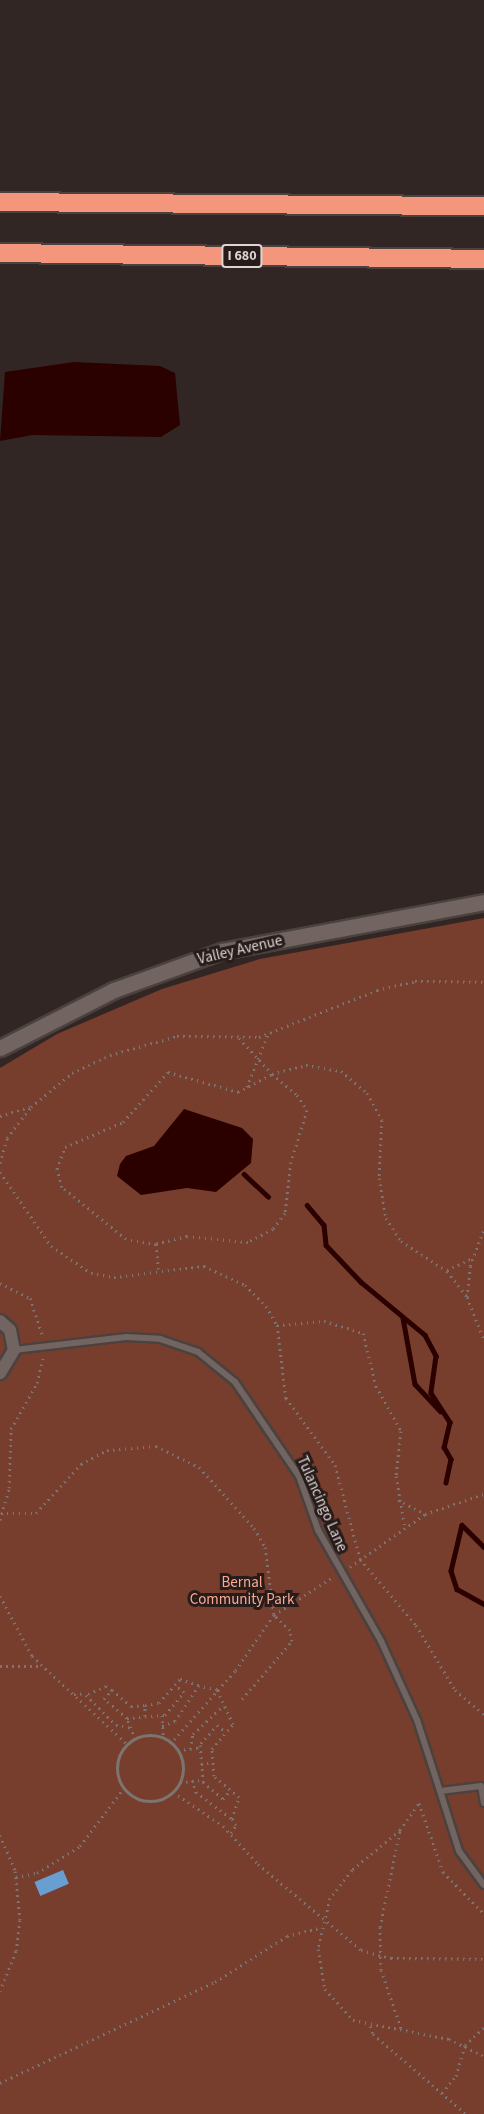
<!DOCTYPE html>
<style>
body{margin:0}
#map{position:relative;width:484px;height:2114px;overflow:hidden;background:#312623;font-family:"Source Sans 3",sans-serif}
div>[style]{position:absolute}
.green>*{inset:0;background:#773d2d}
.water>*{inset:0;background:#2b0100}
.stream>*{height:4.5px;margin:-2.25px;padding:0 2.25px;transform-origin:2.25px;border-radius:2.25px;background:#2b0100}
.building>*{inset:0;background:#699ed0;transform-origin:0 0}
.path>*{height:3px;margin-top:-1.5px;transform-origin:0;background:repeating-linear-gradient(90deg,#7d7471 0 1.5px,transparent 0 6px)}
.path>.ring{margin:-1.5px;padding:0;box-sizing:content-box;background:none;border:3px solid #7d7471;border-radius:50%}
.roads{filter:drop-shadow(2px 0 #4b423f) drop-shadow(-2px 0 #4b423f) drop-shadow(0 2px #4b423f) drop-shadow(0 -2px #4b423f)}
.service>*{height:6px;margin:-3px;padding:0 3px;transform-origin:3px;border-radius:3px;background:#716461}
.minor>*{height:12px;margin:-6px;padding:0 6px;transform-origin:6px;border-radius:6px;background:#716461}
.tertiary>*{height:15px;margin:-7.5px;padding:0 7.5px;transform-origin:7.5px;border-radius:7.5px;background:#716461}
.motorway>*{height:18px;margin:-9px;padding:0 9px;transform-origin:9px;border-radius:9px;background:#f4967c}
span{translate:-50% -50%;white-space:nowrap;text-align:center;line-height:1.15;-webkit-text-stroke:6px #271c1a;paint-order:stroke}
.shield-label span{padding:2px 4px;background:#271c1a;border:2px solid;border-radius:4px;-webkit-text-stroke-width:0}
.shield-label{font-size:14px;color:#dcd5d2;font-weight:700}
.street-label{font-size:15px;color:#dcd5d2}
.park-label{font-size:15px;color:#f8aa94}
</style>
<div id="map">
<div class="green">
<div style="clip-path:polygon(484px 918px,484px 2114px,0 2114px,0 1068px,57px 1034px,162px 989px,260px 959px)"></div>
</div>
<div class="water">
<div style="clip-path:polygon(74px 362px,160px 366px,175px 373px,180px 425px,161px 437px,32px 435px,0 441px,5px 372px)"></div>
<div style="clip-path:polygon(184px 1109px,242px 1128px,253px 1139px,251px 1163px,216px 1192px,187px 1188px,141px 1195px,117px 1176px,120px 1164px,126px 1156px,154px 1146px)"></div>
</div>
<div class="stream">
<div style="left:244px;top:1174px;width:33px;rotate:43deg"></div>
<div style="left:307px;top:1205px;width:26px;rotate:50deg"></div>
<div style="left:324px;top:1225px;width:20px;rotate:84deg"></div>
<div style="left:326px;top:1245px;width:51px;rotate:46.6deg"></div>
<div style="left:361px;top:1282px;width:83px;rotate:39.6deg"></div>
<div style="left:425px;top:1335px;width:24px;rotate:62deg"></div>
<div style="left:436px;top:1356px;width:37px;rotate:98deg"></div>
<div style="left:431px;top:1393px;width:35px;rotate:57deg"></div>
<div style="left:450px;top:1422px;width:26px;rotate:103deg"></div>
<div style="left:444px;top:1447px;width:14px;rotate:60deg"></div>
<div style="left:451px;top:1459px;width:24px;rotate:102deg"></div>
<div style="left:403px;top:1318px;width:67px;rotate:79.7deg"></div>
<div style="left:415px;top:1384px;width:37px;rotate:47deg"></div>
<div style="left:462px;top:1525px;width:47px;rotate:103.4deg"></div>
<div style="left:451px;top:1571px;width:19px;rotate:72deg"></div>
<div style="left:457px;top:1589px;width:31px;rotate:29deg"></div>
<div style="left:462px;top:1525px;width:31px;rotate:45deg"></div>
</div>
<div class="building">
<div style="left:63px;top:1870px;width:15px;height:31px;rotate:67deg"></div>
</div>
<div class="path">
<div style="left:239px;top:1038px;width:49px;rotate:47.5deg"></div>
<div style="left:272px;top:1074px;width:33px;rotate:40deg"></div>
<div style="left:297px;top:1095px;width:18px;rotate:56deg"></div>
<div style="left:307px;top:1110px;width:54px;rotate:107.1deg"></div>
<div style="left:291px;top:1162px;width:51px;rotate:96.7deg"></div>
<div style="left:285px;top:1213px;width:20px;rotate:127deg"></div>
<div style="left:273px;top:1229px;width:28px;rotate:153deg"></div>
<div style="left:248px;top:1242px;width:61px;rotate:-174.4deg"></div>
<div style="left:187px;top:1236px;width:32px;rotate:166deg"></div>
<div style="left:156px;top:1244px;width:30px;rotate:-171deg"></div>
<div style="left:126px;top:1239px;width:82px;rotate:-140.9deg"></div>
<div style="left:62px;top:1187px;width:19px;rotate:-106deg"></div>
<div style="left:57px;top:1169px;width:23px;rotate:-70deg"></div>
<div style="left:65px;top:1147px;width:63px;rotate:-23.3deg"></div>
<div style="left:123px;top:1122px;width:67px;rotate:-48deg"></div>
<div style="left:168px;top:1072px;width:73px;rotate:15.9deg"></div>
<div style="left:238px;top:1092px;width:38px;rotate:-28deg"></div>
<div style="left:272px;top:1074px;width:35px;rotate:-15deg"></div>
<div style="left:306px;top:1065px;width:36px;rotate:10deg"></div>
<div style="left:341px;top:1071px;width:34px;rotate:40deg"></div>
<div style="left:367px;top:1093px;width:31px;rotate:61deg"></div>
<div style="left:382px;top:1120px;width:58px;rotate:93deg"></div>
<div style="left:379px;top:1178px;width:41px;rotate:80.1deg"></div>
<div style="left:386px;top:1218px;width:27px;rotate:57deg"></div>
<div style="left:401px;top:1241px;width:55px;rotate:33.1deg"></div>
<div style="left:447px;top:1271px;width:33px;rotate:52deg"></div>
<div style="left:467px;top:1297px;width:46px;rotate:68.4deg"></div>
<div style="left:247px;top:1087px;width:57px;rotate:-68.4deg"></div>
<div style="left:0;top:1116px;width:31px;rotate:-17deg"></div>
<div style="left:0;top:1163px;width:26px;rotate:-74deg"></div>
<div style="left:7px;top:1138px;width:39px;rotate:-52deg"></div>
<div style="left:31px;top:1107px;width:53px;rotate:-39.7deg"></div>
<div style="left:72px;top:1073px;width:42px;rotate:-25.3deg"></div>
<div style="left:110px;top:1055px;width:70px;rotate:-15.8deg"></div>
<div style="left:177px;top:1036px;width:82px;rotate:0.7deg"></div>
<div style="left:259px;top:1037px;width:127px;rotate:-21.7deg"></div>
<div style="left:377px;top:990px;width:39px;rotate:-13deg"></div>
<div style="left:415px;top:981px;width:69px;rotate:0.8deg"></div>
<div style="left:0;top:1172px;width:90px;rotate:55.4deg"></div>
<div style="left:51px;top:1246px;width:48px;rotate:34deg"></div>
<div style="left:91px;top:1273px;width:23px;rotate:10deg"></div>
<div style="left:114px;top:1277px;width:91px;rotate:-7deg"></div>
<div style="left:204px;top:1266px;width:45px;rotate:24.9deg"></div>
<div style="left:245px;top:1285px;width:30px;rotate:45deg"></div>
<div style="left:266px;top:1306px;width:22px;rotate:60deg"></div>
<div style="left:277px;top:1325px;width:74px;rotate:83deg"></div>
<div style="left:286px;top:1398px;width:83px;rotate:53.8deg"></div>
<div style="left:335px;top:1465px;width:97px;rotate:75.1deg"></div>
<div style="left:360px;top:1559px;width:87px;rotate:49.7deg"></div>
<div style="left:416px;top:1625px;width:76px;rotate:59deg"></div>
<div style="left:455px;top:1690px;width:38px;rotate:40deg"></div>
<div style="left:156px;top:1244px;width:25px;rotate:85deg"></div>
<div style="left:447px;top:1270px;width:26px;rotate:-25deg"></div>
<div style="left:0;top:1283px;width:34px;rotate:27deg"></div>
<div style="left:30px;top:1298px;width:41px;rotate:71.6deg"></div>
<div style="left:467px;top:1297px;width:31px;rotate:-84deg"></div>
<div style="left:470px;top:1266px;width:39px;rotate:-69deg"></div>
<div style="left:277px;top:1325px;width:47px;rotate:-4.9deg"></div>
<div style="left:324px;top:1321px;width:41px;rotate:17.1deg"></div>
<div style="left:363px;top:1333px;width:55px;rotate:76.2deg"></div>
<div style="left:376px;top:1386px;width:51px;rotate:60.9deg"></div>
<div style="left:401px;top:1431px;width:45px;rotate:96.3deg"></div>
<div style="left:396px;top:1476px;width:52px;rotate:80deg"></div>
<div style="left:398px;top:1500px;width:30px;rotate:27deg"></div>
<div style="left:1px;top:1513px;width:35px"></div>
<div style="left:36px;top:1513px;width:67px;rotate:-47.4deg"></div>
<div style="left:81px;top:1464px;width:30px;rotate:-28deg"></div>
<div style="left:107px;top:1450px;width:49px;rotate:-4.7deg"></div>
<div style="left:156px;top:1446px;width:48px;rotate:26deg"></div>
<div style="left:199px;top:1467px;width:82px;rotate:48deg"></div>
<div style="left:254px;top:1528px;width:22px;rotate:60deg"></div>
<div style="left:265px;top:1547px;width:69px;rotate:82.5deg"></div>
<div style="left:274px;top:1615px;width:68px;rotate:124.9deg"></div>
<div style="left:235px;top:1671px;width:96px;rotate:131.6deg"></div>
<div style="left:0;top:1520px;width:33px;rotate:-74deg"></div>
<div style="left:9px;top:1488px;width:59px;rotate:-88.1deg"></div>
<div style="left:11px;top:1429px;width:53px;rotate:-60.5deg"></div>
<div style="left:37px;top:1383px;width:29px;rotate:-76deg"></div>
<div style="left:350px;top:1567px;width:92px;rotate:-35.2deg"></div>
<div style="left:425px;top:1514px;width:62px;rotate:-18.7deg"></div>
<div style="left:0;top:1596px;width:68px;rotate:61.9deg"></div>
<div style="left:32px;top:1656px;width:129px;rotate:42.8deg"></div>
<div style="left:0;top:1666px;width:42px"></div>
<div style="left:112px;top:1690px;width:7px;rotate:-146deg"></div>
<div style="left:106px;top:1686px;width:22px;rotate:156deg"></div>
<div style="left:86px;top:1695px;width:42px;rotate:45deg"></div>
<div style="left:116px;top:1725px;width:15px;rotate:11deg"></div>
<div style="left:74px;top:1694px;width:12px;rotate:-5deg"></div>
<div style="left:242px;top:1699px;width:77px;rotate:-49.2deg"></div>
<div style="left:292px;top:1641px;width:11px;rotate:-100deg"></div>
<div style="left:290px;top:1630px;width:22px;rotate:-137deg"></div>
<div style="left:274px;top:1615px;width:70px;rotate:-32.8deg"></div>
<div style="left:162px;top:1715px;width:22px;rotate:87deg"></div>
<div style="left:145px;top:1716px;width:11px;rotate:-90deg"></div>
<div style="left:145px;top:1705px;width:14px;rotate:-8deg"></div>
<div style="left:159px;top:1703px;width:32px;rotate:-49deg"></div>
<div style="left:180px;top:1679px;width:20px;rotate:18deg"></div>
<div style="left:199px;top:1685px;width:43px;rotate:123.7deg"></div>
<div style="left:175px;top:1721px;width:14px;rotate:159deg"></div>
<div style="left:127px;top:1718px;width:30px;rotate:-140deg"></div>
<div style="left:104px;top:1699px;width:12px;rotate:-48deg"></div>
<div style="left:112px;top:1690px;width:25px;rotate:40deg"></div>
<div style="left:131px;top:1706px;width:14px;rotate:-4deg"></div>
<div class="ring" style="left:117px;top:1735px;width:63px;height:63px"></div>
<div style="left:135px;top:1739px;width:22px;rotate:-111deg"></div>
<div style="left:127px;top:1718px;width:38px;rotate:-5deg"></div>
<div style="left:165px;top:1715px;width:30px;rotate:-50deg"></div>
<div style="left:184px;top:1692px;width:11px;rotate:-142deg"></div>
<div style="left:200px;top:1745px;width:37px;rotate:85deg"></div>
<div style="left:203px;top:1782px;width:26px;rotate:40deg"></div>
<div style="left:223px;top:1799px;width:12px;rotate:-48deg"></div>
<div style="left:190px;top:1749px;width:15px;rotate:-79deg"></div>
<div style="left:193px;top:1734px;width:42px;rotate:-43.1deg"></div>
<div style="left:178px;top:1750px;width:19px;rotate:-6deg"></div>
<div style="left:197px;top:1748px;width:30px;rotate:-49deg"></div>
<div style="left:217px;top:1725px;width:11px;rotate:38deg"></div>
<div style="left:201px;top:1764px;width:12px;rotate:-9deg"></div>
<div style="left:192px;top:1780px;width:13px;rotate:72deg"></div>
<div style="left:196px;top:1792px;width:45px;rotate:36.9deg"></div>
<div style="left:232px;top:1819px;width:23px;rotate:-72deg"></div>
<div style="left:239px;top:1797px;width:33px;rotate:-140deg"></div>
<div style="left:214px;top:1776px;width:27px;rotate:-94deg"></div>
<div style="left:212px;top:1749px;width:33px;rotate:-50deg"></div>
<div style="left:233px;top:1724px;width:38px;rotate:-115deg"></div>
<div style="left:217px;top:1689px;width:17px;rotate:-170deg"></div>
<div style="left:180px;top:1782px;width:22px;rotate:-5deg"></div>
<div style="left:173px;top:1792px;width:60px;rotate:34.2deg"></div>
<div style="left:223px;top:1826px;width:52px;rotate:47.4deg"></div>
<div style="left:258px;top:1864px;width:134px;rotate:39.9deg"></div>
<div style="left:361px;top:1950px;width:31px;rotate:15deg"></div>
<div style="left:391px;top:1958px;width:93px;rotate:0.6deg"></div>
<div style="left:400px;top:1830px;width:62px;rotate:140.2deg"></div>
<div style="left:352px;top:1870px;width:36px;rotate:128deg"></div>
<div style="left:330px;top:1898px;width:52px;rotate:103.2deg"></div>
<div style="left:318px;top:1949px;width:41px;rotate:80.1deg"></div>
<div style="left:325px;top:1989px;width:42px;rotate:47.9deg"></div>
<div style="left:353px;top:2020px;width:98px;rotate:11.2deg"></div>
<div style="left:449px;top:2039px;width:39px;rotate:26deg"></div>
<div style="left:231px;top:1833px;width:9px;rotate:-58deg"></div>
<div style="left:236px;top:1825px;width:7px;rotate:-124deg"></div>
<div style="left:0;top:1835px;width:39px;rotate:67deg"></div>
<div style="left:15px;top:1871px;width:49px;rotate:84.2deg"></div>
<div style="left:20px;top:1920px;width:31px;rotate:97deg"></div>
<div style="left:16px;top:1951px;width:43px;rotate:111.8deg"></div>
<div style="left:16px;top:1877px;width:21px;rotate:-11deg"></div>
<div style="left:37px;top:1873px;width:51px;rotate:-32.1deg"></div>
<div style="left:80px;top:1846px;width:73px;rotate:-52.8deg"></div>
<div style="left:370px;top:2026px;width:9px;rotate:69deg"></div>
<div style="left:373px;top:2034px;width:123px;rotate:40.7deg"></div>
<div style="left:401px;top:2028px;width:61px;rotate:-109deg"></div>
<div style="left:381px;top:1970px;width:43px;rotate:-91.3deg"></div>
<div style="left:380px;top:1927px;width:99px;rotate:-78.3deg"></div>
<div style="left:400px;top:1830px;width:33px;rotate:-55deg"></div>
<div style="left:419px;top:1803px;width:73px;rotate:70.8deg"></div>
<div style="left:443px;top:1872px;width:59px;rotate:45.7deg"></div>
<div style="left:0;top:2083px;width:238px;rotate:-25.2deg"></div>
<div style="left:215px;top:1982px;width:85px;rotate:-32.6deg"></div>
<div style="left:287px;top:1936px;width:33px;rotate:-14deg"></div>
<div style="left:442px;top:2093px;width:22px;rotate:-51deg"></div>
<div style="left:456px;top:2076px;width:32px;rotate:-74deg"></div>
<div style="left:465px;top:2045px;width:26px;rotate:-43deg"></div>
</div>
<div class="roads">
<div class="service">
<div style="left:14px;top:1350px;width:113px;rotate:-6.6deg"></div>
<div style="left:126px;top:1337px;width:34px;rotate:3deg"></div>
<div style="left:160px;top:1339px;width:40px;rotate:18.9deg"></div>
<div style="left:198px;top:1352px;width:48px;rotate:39deg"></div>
<div style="left:235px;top:1382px;width:114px;rotate:55.8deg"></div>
<div style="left:299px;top:1476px;width:57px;rotate:70.6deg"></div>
<div style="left:318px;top:1530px;width:128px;rotate:60.4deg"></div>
<div style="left:381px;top:1641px;width:87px;rotate:65.5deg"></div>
<div style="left:417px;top:1720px;width:75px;rotate:72.1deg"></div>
<div style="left:484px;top:1803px;width:17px;rotate:-100deg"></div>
<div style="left:481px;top:1786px;width:41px;rotate:173deg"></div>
<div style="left:440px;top:1791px;width:63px;rotate:72.4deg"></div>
<div style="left:459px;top:1851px;width:42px;rotate:53.7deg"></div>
</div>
<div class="minor">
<div style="left:0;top:1321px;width:13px;rotate:42deg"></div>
<div style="left:10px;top:1330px;width:20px;rotate:79deg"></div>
<div style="left:14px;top:1350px;width:27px;rotate:121deg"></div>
</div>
<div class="tertiary">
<div style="left:0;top:1048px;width:128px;rotate:-27deg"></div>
<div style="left:114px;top:990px;width:115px;rotate:-19.9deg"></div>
<div style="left:222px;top:951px;width:267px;rotate:-10.6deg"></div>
</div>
<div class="motorway">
<div style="left:0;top:202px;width:484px;rotate:0.5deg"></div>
<div style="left:0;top:253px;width:484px;rotate:0.7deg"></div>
</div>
</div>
<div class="shield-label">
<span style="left:242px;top:256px">I 680</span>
</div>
<div class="street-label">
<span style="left:240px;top:950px;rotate:-13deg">Valley Avenue</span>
<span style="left:322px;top:1504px;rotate:66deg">Tulancingo Lane</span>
</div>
<div class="park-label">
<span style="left:242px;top:1591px">Bernal<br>Community Park</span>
</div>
</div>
